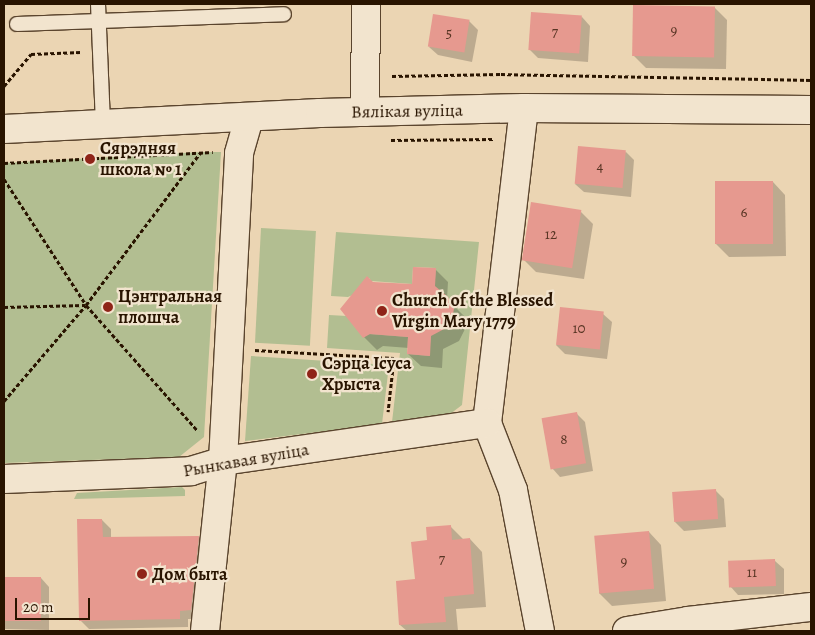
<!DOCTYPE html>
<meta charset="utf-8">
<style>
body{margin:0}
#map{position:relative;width:815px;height:635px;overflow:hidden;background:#ebd5b3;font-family:Alegreya,serif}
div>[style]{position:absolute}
.green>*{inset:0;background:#b2be91;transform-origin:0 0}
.shadow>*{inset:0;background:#0003}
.building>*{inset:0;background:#e6998f;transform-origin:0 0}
.path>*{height:3px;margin-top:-1.5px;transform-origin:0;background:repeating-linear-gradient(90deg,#291400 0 4px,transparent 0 6.5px)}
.roads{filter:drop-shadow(1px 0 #5a442d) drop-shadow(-1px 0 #5a442d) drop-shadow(0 1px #5a442d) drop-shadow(0 -1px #5a442d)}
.lane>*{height:14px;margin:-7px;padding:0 7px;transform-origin:7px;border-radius:7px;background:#f2e4ce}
.street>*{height:28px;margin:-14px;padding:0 14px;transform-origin:14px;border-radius:14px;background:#f2e4ce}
.secondary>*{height:28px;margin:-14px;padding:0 14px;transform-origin:14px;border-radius:14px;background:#f2e4ce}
.dots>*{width:14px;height:14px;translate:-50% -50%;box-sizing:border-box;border:2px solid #f2e4ce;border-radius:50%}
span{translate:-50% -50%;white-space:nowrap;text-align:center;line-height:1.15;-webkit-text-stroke:4.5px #f2e4ce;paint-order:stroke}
.number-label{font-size:15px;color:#583524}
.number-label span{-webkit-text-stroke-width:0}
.street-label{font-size:18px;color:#291400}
.poi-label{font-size:18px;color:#291400;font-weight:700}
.left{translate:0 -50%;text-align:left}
.frame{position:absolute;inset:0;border:5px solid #291400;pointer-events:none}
.scale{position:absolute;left:15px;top:598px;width:75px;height:22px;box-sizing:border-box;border:2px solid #291400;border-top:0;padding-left:6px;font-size:15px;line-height:18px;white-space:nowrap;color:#291400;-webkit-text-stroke:4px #f2e4ce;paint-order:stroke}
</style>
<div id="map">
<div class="green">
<div style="clip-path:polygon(201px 152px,221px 152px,204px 437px,179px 457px,4px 463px,4px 163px)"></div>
<div style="left:261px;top:228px;width:55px;height:115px;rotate:3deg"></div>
<div style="clip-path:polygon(336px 232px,479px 242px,462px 405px,450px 414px,392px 422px,400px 353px,327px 348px,329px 315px,347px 316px,368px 334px,408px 337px,407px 354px,429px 356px,431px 333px,446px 328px,453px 316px,452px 303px,443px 293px,434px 291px,436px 268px,413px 267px,412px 284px,371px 281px,369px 278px,366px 289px,348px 297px,331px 296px)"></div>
<div style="clip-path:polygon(251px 356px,389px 365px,382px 424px,245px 441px)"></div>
<div style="clip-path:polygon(182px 487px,185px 490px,185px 496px,74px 499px,77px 493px)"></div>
</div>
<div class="shadow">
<div style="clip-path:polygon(714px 7px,727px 20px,726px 69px,646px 68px,634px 56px)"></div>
<div style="clip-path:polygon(582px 17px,590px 26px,588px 62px,538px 58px,529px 49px)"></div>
<div style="clip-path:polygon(469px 21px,478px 30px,472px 62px,438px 55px,429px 47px)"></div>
<div style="clip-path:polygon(626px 152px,634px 160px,631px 197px,584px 192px,575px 184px)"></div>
<div style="clip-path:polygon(773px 182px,785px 195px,786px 256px,729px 257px,716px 244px)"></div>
<div style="clip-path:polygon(580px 211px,593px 224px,584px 279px,536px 272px,523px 259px)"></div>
<div style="clip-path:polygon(435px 269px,448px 282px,447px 299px,465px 317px,465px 329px,459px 341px,443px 349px,442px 368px,421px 366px,408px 354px,409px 348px,383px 346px,377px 350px,364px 337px,373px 283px,413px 285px)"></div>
<div style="clip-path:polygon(603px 314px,612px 322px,607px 359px,565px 354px,556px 345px)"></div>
<div style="clip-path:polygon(576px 413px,585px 422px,593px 471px,560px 477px,552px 468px)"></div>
<div style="clip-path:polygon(715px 490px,724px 499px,726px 527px,684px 531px,675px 522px)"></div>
<div style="clip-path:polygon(102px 520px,111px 529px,111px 539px,199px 537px,208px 545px,200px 619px,188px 619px,188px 627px,89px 629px,81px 621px)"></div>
<div style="clip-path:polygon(450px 526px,463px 539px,470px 539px,482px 552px,486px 607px,456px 609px,458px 631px,407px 631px,400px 625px,429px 542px)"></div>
<div style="clip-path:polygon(649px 532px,661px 545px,666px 601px,612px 606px,599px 593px)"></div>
<div style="clip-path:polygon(775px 561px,784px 569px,784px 594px,738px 595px,730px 586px)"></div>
<div style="clip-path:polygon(4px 578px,41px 578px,49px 587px,49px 630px,4px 629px)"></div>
</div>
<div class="building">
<div style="left:633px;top:5px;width:82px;height:51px;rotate:1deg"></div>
<div style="left:531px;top:12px;width:51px;height:38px;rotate:4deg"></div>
<div style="left:433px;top:14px;width:37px;height:33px;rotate:9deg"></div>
<div style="left:578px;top:146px;width:48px;height:38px;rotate:5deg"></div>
<div style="left:715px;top:181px;width:58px;height:63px"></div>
<div style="left:531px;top:202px;width:51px;height:59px;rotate:9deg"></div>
<div style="clip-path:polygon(413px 267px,436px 268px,435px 286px,448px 297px,454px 309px,451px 323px,446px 328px,431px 336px,430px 356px,407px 354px,408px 337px,370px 334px,363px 338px,340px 309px,367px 276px,373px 282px,412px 284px)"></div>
<div style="left:560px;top:307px;width:44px;height:38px;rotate:6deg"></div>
<div style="left:577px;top:412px;width:52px;height:36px;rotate:80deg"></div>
<div style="left:716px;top:489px;width:30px;height:44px;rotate:86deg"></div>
<div style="clip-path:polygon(77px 519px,102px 519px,103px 537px,199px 536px,191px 610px,180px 611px,180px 619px,79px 621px)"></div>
<div style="clip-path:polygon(451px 525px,452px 540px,470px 538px,474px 594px,444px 597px,446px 622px,399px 625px,396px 581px,415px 579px,411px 542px,427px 540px,426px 527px)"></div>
<div style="left:649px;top:531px;width:58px;height:55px;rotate:85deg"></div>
<div style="left:775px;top:559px;width:27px;height:47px;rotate:88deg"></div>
<div style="left:4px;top:577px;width:37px;height:44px"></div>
</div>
<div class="path">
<div style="left:392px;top:76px;width:109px;rotate:-1.1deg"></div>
<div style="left:501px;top:74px;width:310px;rotate:1.1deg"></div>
<div style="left:4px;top:86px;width:42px;rotate:-49.8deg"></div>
<div style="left:31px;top:54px;width:50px;rotate:-2.3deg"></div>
<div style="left:391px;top:140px;width:104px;rotate:-0.6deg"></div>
<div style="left:4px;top:163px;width:209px;rotate:-3deg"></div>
<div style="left:4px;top:179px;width:150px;rotate:56.9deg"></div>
<div style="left:86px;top:305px;width:169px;rotate:48.4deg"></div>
<div style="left:4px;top:307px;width:81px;rotate:-1.4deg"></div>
<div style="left:255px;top:350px;width:139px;rotate:3.3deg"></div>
<div style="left:394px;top:358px;width:54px;rotate:96.3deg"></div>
<div style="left:4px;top:401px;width:126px;rotate:-49.5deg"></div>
<div style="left:86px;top:305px;width:191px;rotate:-53.1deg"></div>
</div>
<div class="roads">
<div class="lane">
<div style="left:98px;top:4px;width:121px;rotate:87.6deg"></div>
<div style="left:17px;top:24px;width:267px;rotate:-2.1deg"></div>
</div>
<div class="street">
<div style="left:524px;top:108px;width:317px;rotate:96.7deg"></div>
<div style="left:487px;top:423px;width:72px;rotate:68.8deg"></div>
<div style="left:513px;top:490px;width:144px;rotate:79.2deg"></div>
<div style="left:365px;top:112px;width:108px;rotate:-89.5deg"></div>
<div style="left:4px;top:479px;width:187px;rotate:-2.4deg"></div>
<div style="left:191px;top:471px;width:34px;rotate:-17deg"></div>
<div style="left:223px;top:461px;width:267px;rotate:-8.2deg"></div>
<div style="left:205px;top:631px;width:171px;rotate:-84deg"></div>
<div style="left:223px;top:461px;width:308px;rotate:-87deg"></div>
<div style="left:239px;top:153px;width:36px;rotate:-74deg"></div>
<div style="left:627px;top:631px;width:62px;rotate:-9.3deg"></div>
<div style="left:688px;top:621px;width:124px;rotate:-6.5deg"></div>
</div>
<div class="secondary">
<div style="left:4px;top:129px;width:316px;rotate:-2.9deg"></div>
<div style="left:320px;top:113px;width:204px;rotate:-1.4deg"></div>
<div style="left:524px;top:108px;width:287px;rotate:0.4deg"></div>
</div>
</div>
<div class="dots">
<div style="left:90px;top:159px;background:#8f2418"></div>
<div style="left:108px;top:307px;background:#8f2418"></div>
<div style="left:382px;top:311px;background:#8f2418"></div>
<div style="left:312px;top:374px;background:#8f2418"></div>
<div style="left:142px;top:574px;background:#8f2418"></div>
</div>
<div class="number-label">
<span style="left:674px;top:31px">9</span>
<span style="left:555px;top:33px">7</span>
<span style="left:449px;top:34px">5</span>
<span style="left:600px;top:167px">4</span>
<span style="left:744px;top:213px">6</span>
<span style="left:551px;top:235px">12</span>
<span style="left:579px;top:329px">10</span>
<span style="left:564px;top:440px">8</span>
<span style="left:442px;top:560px">7</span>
<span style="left:624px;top:562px">9</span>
<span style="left:752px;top:573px">11</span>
</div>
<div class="street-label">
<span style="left:407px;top:111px;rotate:-1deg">Вялікая вуліца</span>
<span style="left:246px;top:460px;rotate:-10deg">Рынкавая вуліца</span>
</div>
<div class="poi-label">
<span class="left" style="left:100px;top:159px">Сярэдняя<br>школа № 1</span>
<span class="left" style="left:118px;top:307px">Цэнтральная<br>плошча</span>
<span class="left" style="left:392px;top:311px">Church of the Blessed<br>Virgin Mary 1779</span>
<span class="left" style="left:322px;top:374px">Сэрца Ісуса<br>Хрыста</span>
<span class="left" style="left:152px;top:574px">Дом быта</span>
</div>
<div class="frame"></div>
<div class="scale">20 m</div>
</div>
